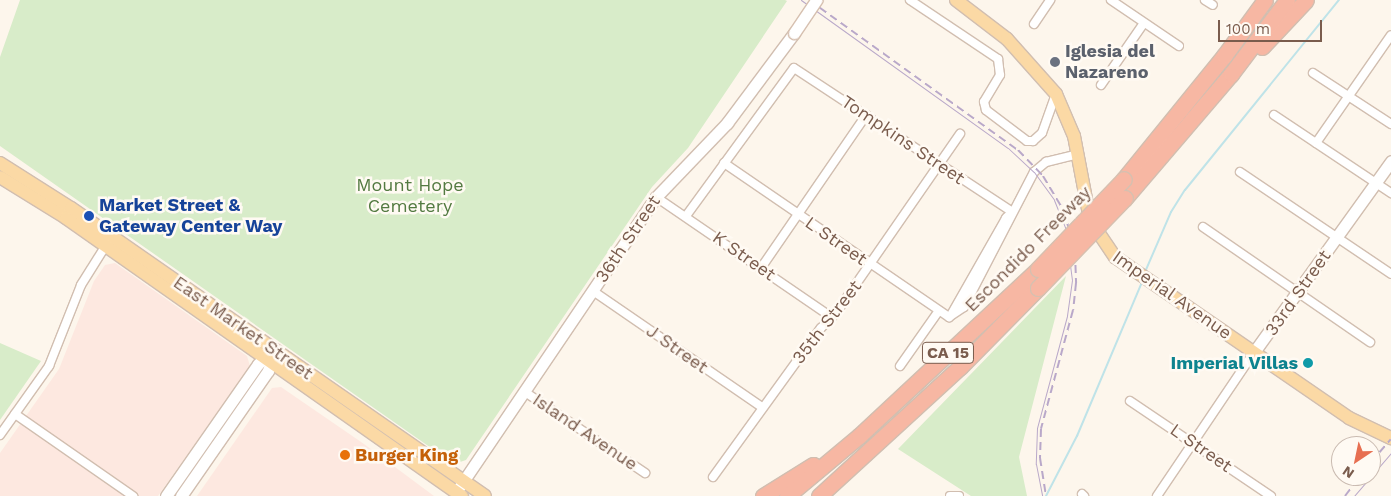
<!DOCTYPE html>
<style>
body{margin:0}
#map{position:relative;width:1391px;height:496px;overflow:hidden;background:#fdf6ec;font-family:"Work Sans",sans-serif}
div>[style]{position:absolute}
.commercial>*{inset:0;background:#fde8e0}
.green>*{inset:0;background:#d8ecc9}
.stream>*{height:2px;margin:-1px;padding:0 1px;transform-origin:1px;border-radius:1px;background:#bfe3e8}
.roads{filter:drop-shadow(1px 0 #d1beb0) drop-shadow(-1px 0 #d1beb0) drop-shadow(0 1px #d1beb0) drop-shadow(0 -1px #d1beb0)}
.street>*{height:8px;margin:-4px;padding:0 4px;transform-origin:4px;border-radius:4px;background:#fff}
.secondary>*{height:11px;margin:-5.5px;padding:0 5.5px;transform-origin:5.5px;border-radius:5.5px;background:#fff}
.primary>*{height:12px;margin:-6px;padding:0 6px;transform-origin:6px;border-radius:6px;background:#fbd9a5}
.highway>*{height:15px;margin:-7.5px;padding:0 7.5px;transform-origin:7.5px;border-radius:7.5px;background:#f7b7a3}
.tram>*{height:1px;margin:-0.5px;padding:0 0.5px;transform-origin:0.5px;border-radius:0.5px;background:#b9a8c9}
.rail>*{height:2px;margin-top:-1px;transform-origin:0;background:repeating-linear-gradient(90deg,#b9a8c9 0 8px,transparent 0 13px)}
.bridges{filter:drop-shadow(1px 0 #d6c0b0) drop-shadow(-1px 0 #d6c0b0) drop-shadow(0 1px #d6c0b0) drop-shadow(0 -1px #d6c0b0)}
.secondary-bridge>*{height:11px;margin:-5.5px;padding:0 5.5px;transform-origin:5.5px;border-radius:5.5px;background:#fff}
.highway-bridge>*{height:15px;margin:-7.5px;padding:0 7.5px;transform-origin:7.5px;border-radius:7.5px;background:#f7b7a3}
.dots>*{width:14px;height:14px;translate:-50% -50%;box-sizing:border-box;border:2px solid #fffaf3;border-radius:50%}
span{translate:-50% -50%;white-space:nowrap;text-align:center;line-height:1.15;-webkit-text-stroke:5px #fffaf3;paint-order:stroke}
.shield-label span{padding:1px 4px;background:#fffaf3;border:1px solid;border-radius:4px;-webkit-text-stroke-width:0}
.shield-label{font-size:16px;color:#7a5c4d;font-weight:700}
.worship-label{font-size:18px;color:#5b616d;font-weight:700}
.left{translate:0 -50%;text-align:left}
.street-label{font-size:18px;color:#7a5c4d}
.park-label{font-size:18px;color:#537a41}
.transit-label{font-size:18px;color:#164399;font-weight:700}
.culture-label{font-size:18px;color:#0d838f;font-weight:700}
.right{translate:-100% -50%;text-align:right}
.food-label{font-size:18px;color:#c56008;font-weight:700}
.north{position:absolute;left:1331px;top:436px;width:50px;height:50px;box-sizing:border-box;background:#fffaf3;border:1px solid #cabbb1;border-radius:50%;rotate:214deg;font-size:14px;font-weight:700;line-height:20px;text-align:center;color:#7a5c4d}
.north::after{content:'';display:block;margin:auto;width:18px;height:22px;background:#e76f51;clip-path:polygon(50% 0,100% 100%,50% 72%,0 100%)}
.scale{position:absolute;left:1218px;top:20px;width:104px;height:22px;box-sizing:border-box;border:2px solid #7a5c4d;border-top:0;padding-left:6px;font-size:15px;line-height:18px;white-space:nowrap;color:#7a5c4d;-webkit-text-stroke:4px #fffaf3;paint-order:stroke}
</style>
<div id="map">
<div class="commercial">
<div style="clip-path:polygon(115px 263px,247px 356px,250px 366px,158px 496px,0 496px,0 453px,59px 369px,94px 281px,105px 265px)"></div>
<div style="clip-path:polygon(281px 387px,364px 444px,434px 496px,197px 496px,272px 388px)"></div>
</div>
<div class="green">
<div style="clip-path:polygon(20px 0,785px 0,787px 1px,688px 148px,652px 187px,466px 460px,454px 464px,0 146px,0 57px)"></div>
<div style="clip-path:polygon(1066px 276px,1019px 457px,1027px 496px,971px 496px,898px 449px)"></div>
<div style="clip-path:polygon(0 343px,41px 361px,0 420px)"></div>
</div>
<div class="stream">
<div style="left:1145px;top:272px;width:65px;rotate:-66.6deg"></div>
<div style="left:1171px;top:212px;width:26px;rotate:-58deg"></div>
<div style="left:1185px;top:190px;width:245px;rotate:-51deg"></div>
<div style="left:1046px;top:496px;width:68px;rotate:-62.7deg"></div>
<div style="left:1077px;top:436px;width:167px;rotate:-67.1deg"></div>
</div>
<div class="roads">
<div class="street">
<div style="left:910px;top:0;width:106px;rotate:33.8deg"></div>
<div style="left:998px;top:59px;width:16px;rotate:83deg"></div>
<div style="left:1000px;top:75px;width:31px;rotate:121deg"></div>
<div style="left:984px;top:102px;width:8px;rotate:76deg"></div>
<div style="left:986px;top:110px;width:51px;rotate:37.1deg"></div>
<div style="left:1027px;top:141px;width:6px"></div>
<div style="left:1033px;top:141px;width:12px;rotate:-42deg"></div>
<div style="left:1042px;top:133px;width:41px;rotate:-70.3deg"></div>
<div style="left:1111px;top:0;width:82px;rotate:34.1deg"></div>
<div style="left:1205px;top:0;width:9px;rotate:32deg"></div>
<div style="left:1034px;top:24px;width:29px;rotate:-56deg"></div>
<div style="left:1313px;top:73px;width:93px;rotate:33.2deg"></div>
<div style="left:1101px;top:85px;width:75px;rotate:-55.3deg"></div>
<div style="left:1274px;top:115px;width:141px;rotate:33.7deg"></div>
<div style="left:1316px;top:143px;width:131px;rotate:-55.2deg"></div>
<div style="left:724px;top:163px;width:273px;rotate:34.4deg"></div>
<div style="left:1240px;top:172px;width:182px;rotate:34deg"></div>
<div style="left:656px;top:197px;width:212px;rotate:34.4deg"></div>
<div style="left:686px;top:216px;width:183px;rotate:-53.9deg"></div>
<div style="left:794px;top:68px;width:261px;rotate:33.4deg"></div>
<div style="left:1203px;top:227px;width:203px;rotate:34.6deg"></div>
<div style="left:761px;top:268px;width:186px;rotate:-55.5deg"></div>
<div style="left:593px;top:291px;width:205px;rotate:34.5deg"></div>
<div style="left:951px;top:315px;width:112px;rotate:-60.4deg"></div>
<div style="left:1006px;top:218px;width:8px;rotate:-45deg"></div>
<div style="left:949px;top:317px;width:18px;rotate:-34deg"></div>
<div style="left:964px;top:307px;width:152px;rotate:-62.6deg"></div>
<div style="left:1034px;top:172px;width:16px;rotate:-40deg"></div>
<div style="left:1046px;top:162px;width:32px;rotate:-14deg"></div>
<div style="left:900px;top:366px;width:66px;rotate:-54.9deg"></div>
<div style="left:525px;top:392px;width:145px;rotate:34deg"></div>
<div style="left:1130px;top:401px;width:170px;rotate:34deg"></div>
<div style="left:15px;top:414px;width:144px;rotate:34.8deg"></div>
<div style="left:0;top:435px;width:85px;rotate:-54.6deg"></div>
<div style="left:49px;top:366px;width:87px;rotate:-68.4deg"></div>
<div style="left:81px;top:285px;width:51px;rotate:-57.9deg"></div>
<div style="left:713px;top:477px;width:184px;rotate:-54.1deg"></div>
<div style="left:821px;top:328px;width:21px;rotate:-45deg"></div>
<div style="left:836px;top:313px;width:218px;rotate:-55.3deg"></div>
<div style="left:1082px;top:494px;width:3px;rotate:45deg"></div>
<div style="left:950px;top:496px;width:9px"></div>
<div style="left:1157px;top:496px;width:174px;rotate:-56deg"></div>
</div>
<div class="secondary">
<div style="left:1254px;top:352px;width:235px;rotate:-54.3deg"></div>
<div style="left:456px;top:492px;width:356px;rotate:-55.9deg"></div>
<div style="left:656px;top:197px;width:103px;rotate:-46.2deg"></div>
<div style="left:727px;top:123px;width:112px;rotate:-53.3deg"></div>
<div style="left:166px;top:496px;width:161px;rotate:-55.1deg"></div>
<div style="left:258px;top:364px;width:18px;rotate:-43deg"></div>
<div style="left:181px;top:496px;width:152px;rotate:-55.2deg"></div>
<div style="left:268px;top:371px;width:18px;rotate:-74deg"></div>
</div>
<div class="primary">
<div style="left:956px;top:0;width:64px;rotate:37.4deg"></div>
<div style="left:1007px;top:39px;width:74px;rotate:48.3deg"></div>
<div style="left:1056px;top:94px;width:46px;rotate:66.8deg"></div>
<div style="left:1074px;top:136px;width:86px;rotate:79.2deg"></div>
<div style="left:1090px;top:220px;width:45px;rotate:56deg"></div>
<div style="left:1115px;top:257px;width:284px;rotate:34.5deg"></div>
<div style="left:1349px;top:418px;width:47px;rotate:25.5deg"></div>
<div style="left:0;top:163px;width:84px;rotate:32.4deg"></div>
<div style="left:71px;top:208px;width:504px;rotate:34.82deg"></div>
<div style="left:0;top:177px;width:78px;rotate:31.8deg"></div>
<div style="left:66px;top:218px;width:484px;rotate:35.1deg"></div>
</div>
<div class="highway">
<div style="left:1262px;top:47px;width:64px;rotate:-46.9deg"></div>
<div style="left:1124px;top:179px;width:159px;rotate:-50.9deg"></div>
<div style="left:1224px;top:56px;width:69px;rotate:-53.8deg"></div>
<div style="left:1125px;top:198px;width:163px;rotate:-49.5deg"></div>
<div style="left:1231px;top:74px;width:93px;rotate:-52.9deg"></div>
<div style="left:763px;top:496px;width:59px;rotate:-31.8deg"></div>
<div style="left:787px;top:496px;width:94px;rotate:-39.8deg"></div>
<div style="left:859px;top:436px;width:245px;rotate:-43deg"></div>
<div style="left:819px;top:496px;width:191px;rotate:-42.5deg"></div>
<div style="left:960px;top:367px;width:111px;rotate:-45.4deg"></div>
</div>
</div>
<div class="tram">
<div style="left:801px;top:0;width:254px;rotate:35.6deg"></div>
<div style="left:1008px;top:148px;width:35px;rotate:43deg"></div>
<div style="left:1034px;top:172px;width:34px;rotate:54deg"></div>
<div style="left:1054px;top:200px;width:29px;rotate:68deg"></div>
<div style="left:1065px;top:227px;width:53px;rotate:82.5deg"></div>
<div style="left:1072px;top:280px;width:36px;rotate:98deg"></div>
<div style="left:1067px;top:316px;width:116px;rotate:105deg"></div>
<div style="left:1037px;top:428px;width:36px;rotate:92deg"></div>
<div style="left:1036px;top:464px;width:33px;rotate:79deg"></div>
<div style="left:1354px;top:496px;width:57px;rotate:-49.3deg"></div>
</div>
<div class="rail">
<div style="left:809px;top:0;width:257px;rotate:35.7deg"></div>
<div style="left:1018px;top:150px;width:36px;rotate:46deg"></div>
<div style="left:1043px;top:176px;width:41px;rotate:59deg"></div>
<div style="left:1064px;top:211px;width:42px;rotate:75deg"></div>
<div style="left:1075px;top:252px;width:31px;rotate:88deg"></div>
<div style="left:1076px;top:283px;width:27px;rotate:96deg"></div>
<div style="left:1073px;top:310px;width:123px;rotate:105.1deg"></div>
<div style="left:1041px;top:429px;width:29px;rotate:92deg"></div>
<div style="left:1040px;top:458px;width:38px;rotate:81deg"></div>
<div style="left:1371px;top:462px;width:30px;rotate:-49deg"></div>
<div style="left:1345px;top:496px;width:25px;rotate:-53deg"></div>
</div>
<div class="bridges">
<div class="secondary-bridge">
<div style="left:794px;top:33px;width:40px;rotate:-56deg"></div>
</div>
<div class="highway-bridge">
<div style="left:1038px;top:269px;width:124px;rotate:-46.3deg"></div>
<div style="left:1038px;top:288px;width:125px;rotate:-46deg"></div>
</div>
</div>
<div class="dots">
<div style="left:1055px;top:62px;background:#6b7280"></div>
<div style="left:89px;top:216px;background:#1a4fb4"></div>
<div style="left:1308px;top:363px;background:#0f9aa8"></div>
<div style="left:345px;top:455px;background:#e8710a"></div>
</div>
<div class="shield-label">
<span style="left:948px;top:353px">CA 15</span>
</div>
<div class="worship-label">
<span class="left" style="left:1065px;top:62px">Iglesia del<br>Nazareno</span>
</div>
<div class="street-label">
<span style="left:903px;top:140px;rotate:34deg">Tompkins Street</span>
<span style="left:628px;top:239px;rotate:-56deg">36th Street</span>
<span style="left:836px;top:241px;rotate:35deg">L Street</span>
<span style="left:1028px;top:249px;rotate:-45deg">Escondido Freeway</span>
<span style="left:744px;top:256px;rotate:35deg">K Street</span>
<span style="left:1298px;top:293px;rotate:-55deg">33rd Street</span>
<span style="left:1172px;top:295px;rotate:35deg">Imperial Avenue</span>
<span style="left:827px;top:322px;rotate:-52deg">35th Street</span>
<span style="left:243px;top:328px;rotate:35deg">East Market Street</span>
<span style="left:677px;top:349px;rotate:35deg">J Street</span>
<span style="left:585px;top:432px;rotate:34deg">Island Avenue</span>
<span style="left:1201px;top:448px;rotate:35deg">L Street</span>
</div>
<div class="park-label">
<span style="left:410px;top:196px">Mount Hope<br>Cemetery</span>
</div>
<div class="transit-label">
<span class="left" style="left:99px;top:216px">Market Street &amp;<br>Gateway Center Way</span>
</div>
<div class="culture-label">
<span class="right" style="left:1298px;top:363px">Imperial Villas</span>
</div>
<div class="food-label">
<span class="left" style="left:355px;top:455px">Burger King</span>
</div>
<div class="north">N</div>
<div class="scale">100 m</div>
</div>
